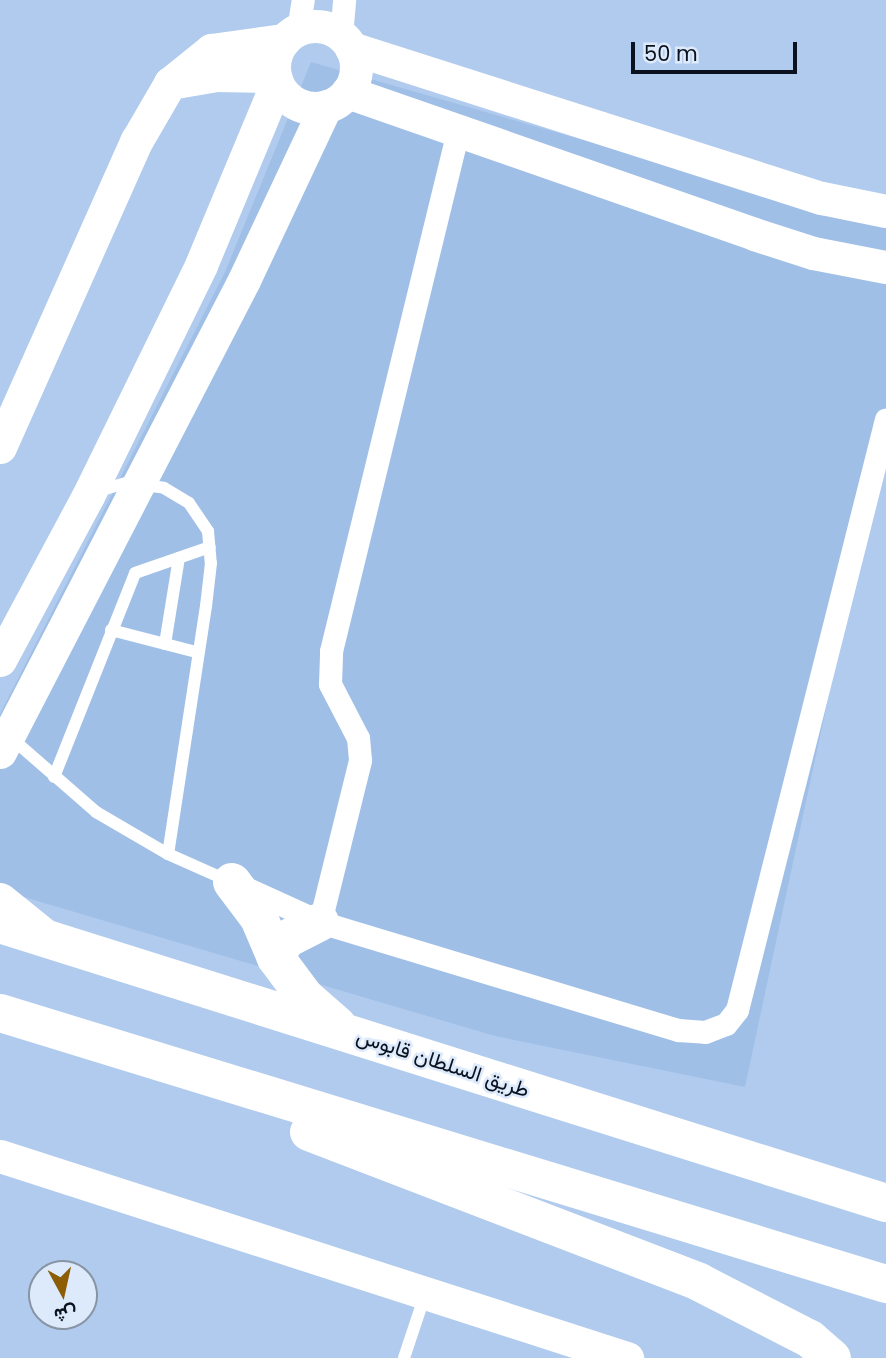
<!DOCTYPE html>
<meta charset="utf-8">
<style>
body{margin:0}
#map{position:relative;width:886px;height:1358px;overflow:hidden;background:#b0cbed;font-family:Poppins,Vazirmatn,sans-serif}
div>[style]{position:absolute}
.built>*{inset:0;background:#a0bfe7}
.lane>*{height:12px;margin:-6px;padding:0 6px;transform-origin:6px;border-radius:6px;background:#fff}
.street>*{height:23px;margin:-11.5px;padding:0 11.5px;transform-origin:11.5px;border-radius:11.5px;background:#fff}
.secondary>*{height:33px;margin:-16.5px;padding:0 16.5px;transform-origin:16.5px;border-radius:16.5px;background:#fff}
.secondary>.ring{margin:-16.5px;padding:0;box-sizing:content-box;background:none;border:33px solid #fff;border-radius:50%}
.highway>*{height:38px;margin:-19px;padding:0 19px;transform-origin:19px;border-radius:19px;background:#fff}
span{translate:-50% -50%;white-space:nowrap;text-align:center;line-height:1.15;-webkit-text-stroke:5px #ddeafc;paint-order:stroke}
.street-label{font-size:21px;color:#09121e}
.north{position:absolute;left:28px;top:1260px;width:70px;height:70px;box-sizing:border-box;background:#ddeafc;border:2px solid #8894a3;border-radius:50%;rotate:172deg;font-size:19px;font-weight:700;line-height:28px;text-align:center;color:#09121e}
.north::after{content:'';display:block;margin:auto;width:24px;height:32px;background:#8c5d04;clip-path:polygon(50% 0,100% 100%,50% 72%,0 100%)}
.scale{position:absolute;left:631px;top:42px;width:166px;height:32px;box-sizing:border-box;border:4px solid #09121e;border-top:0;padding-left:9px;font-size:21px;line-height:24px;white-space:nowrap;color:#09121e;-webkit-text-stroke:5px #ddeafc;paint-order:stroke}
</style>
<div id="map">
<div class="built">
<div style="clip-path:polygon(311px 62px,886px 227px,886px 428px,745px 1087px,495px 1036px,0 890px,0 714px,225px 272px)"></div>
</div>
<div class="lane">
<div style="left:98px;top:491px;width:29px;rotate:-16deg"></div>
<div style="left:126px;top:483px;width:38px;rotate:7deg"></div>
<div style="left:164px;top:488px;width:29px;rotate:31deg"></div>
<div style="left:189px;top:503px;width:34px;rotate:56deg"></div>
<div style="left:208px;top:531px;width:32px;rotate:85deg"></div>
<div style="left:211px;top:563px;width:43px;rotate:96.6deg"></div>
<div style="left:206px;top:606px;width:251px;rotate:98.7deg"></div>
<div style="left:111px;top:630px;width:88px;rotate:14.5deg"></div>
<div style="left:165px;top:644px;width:87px;rotate:-80.8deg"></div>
<div style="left:9px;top:736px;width:116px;rotate:41.1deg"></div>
<div style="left:96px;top:812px;width:83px;rotate:30.3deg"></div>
<div style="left:168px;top:854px;width:67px;rotate:23.9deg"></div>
<div style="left:54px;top:777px;width:219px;rotate:-68.3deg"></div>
<div style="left:135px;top:573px;width:79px;rotate:-19.1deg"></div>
<div style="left:404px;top:1358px;width:66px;rotate:-71.6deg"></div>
</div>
<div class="street">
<div style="left:298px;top:30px;width:30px;rotate:-81deg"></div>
<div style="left:341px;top:36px;width:36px;rotate:-85deg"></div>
<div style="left:241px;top:886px;width:87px;rotate:24.5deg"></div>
<div style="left:320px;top:922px;width:374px;rotate:16.8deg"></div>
<div style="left:678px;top:1030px;width:27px;rotate:4deg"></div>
<div style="left:705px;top:1032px;width:22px;rotate:-21deg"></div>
<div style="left:726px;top:1024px;width:18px;rotate:-52deg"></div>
<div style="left:737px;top:1010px;width:609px;rotate:-75.85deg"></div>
<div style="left:320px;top:922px;width:167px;rotate:-76.1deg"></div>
<div style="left:360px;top:760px;width:22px;rotate:-95deg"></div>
<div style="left:358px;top:738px;width:61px;rotate:-117.4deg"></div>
<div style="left:330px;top:684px;width:33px;rotate:-88deg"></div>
<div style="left:331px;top:651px;width:535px;rotate:-76.28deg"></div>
</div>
<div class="secondary">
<div class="ring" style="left:274px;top:26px;width:49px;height:49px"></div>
<div style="left:351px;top:48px;width:494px;rotate:17.7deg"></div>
<div style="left:822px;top:198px;width:65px;rotate:11.5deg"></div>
<div style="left:170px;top:83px;width:47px;rotate:-9.9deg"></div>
<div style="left:216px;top:75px;width:59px;rotate:1deg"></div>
<div style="left:347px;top:92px;width:431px;rotate:19.2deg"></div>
<div style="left:754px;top:234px;width:62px;rotate:17.9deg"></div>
<div style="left:813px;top:253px;width:74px;rotate:10.9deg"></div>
<div style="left:0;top:447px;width:336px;rotate:-66deg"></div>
<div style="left:137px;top:140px;width:66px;rotate:-59.9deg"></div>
<div style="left:170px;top:83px;width:53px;rotate:-38.8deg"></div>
<div style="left:211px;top:50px;width:74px;rotate:-7.8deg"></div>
<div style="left:0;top:660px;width:186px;rotate:-61.8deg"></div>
<div style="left:88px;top:496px;width:257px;rotate:-63.9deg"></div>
<div style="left:201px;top:265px;width:198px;rotate:-67.4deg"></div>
<div style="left:0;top:752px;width:531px;rotate:-62.66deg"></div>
<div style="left:244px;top:280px;width:192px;rotate:-64.8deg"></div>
<div style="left:0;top:899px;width:58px;rotate:38.7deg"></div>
<div style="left:0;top:1156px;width:659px;rotate:17.86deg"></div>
</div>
<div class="highway">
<div style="left:232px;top:882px;width:45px;rotate:53.1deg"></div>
<div style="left:259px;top:918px;width:43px;rotate:67deg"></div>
<div style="left:320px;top:922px;width:39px;rotate:153deg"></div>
<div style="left:285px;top:940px;width:20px;rotate:117deg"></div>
<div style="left:276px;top:958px;width:49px;rotate:53.4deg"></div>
<div style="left:305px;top:997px;width:43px;rotate:41.2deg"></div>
<div style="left:0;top:924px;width:929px;rotate:17.48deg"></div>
<div style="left:0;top:1013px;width:927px;rotate:17.01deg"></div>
<div style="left:309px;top:1132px;width:418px;rotate:21deg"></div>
<div style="left:699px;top:1282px;width:125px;rotate:27.2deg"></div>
<div style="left:810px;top:1339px;width:29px;rotate:41deg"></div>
</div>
<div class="street-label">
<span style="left:443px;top:1063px;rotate:18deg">طريق السلطان قابوس</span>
</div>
<div class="north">ش</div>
<div class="scale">50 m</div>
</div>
